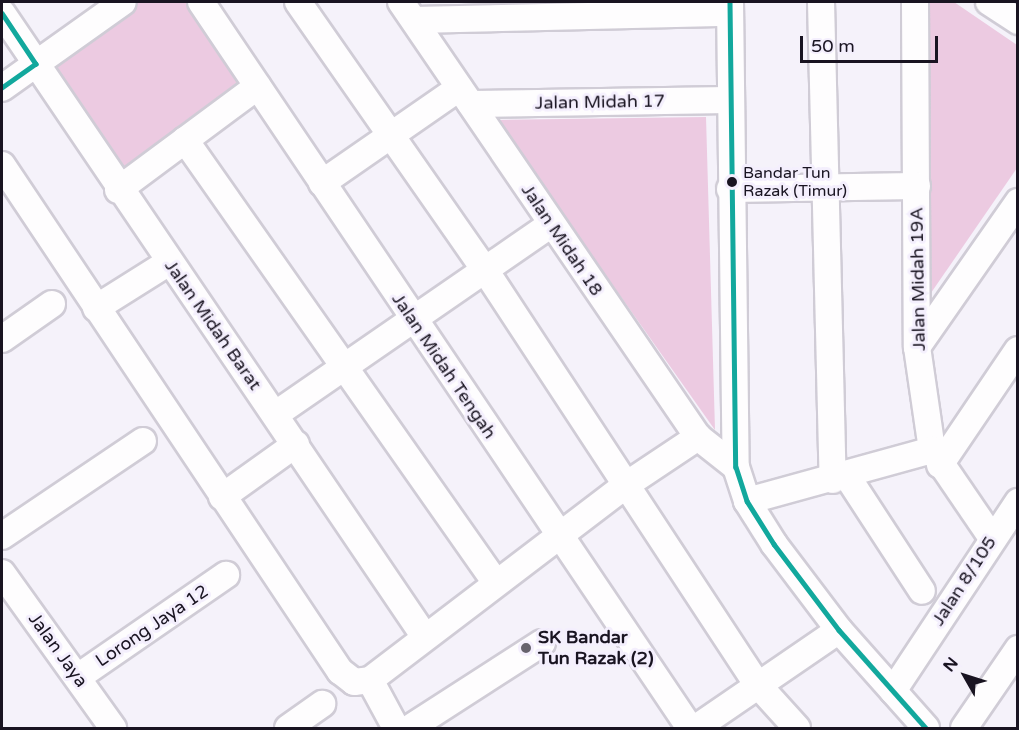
<!DOCTYPE html>
<style>
body{margin:0}
#map{position:relative;width:1019px;height:730px;overflow:hidden;background:#f5f2fa;font-family:"Varela Round",sans-serif}
div>[style]{position:absolute}
.green>*{inset:0;background:#eccae1}
.roads{filter:drop-shadow(2px 0 #d0ccd6) drop-shadow(-2px 0 #d0ccd6) drop-shadow(0 2px #d0ccd6) drop-shadow(0 -2px #d0ccd6)}
.minor>*{height:26px;margin:-13px;padding:0 13px;transform-origin:13px;border-radius:13px;background:#fefdfe}
.bus-1>*{height:4.5px;margin:-2.25px;padding:0 2.25px;transform-origin:2.25px;border-radius:2.25px;background:#12a89d}
.dots>*{width:16px;height:16px;translate:-50% -50%;box-sizing:border-box;border:3px solid #f4effd;border-radius:50%}
span{translate:-50% -50%;white-space:nowrap;text-align:center;line-height:1.15;-webkit-text-stroke:6px #f4effd;paint-order:stroke}
.bus-label{font-size:16px;color:#191421}
.left{translate:0 -50%;text-align:left}
.street-label{font-size:18px;color:#191421}
.poi-label{font-size:18px;color:#191421;font-weight:700}
.frame{position:absolute;inset:0;border:3px solid #191421;pointer-events:none}
.north{position:absolute;left:935px;top:646px;width:60px;height:60px;-webkit-text-stroke:4px #f4effd;paint-order:stroke;rotate:309deg;font-size:16px;font-weight:700;line-height:24px;text-align:center;color:#191421}
.north::after{content:'';display:block;margin:auto;width:21px;height:27px;background:#191421;clip-path:polygon(50% 0,100% 100%,50% 72%,0 100%)}
.scale{position:absolute;left:800px;top:36px;width:138px;height:27px;box-sizing:border-box;border:3px solid #191421;border-top:0;padding-left:8px;font-size:18px;line-height:21px;white-space:nowrap;color:#191421;-webkit-text-stroke:4px #f4effd;paint-order:stroke}
</style>
<div id="map">
<div class="green">
<div style="clip-path:polygon(134px 2px,189px 2px,249px 84px,122px 175px,44px 66px)"></div>
<div style="clip-path:polygon(926px 2px,954px 2px,1017px 45px,1017px 168px,922px 306px)"></div>
<div style="clip-path:polygon(706px 117px,715px 430px,496px 120px)"></div>
</div>
<div class="roads">
<div class="minor">
<div style="left:201px;top:2px;width:875px;rotate:56.04deg"></div>
<div style="left:298px;top:2px;width:327px;rotate:55.1deg"></div>
<div style="left:485px;top:270px;width:497px;rotate:56.7deg"></div>
<div style="left:758px;top:685px;width:58px;rotate:47.8deg"></div>
<div style="left:401px;top:2px;width:527px;rotate:55.68deg"></div>
<div style="left:698px;top:437px;width:48px;rotate:38.3deg"></div>
<div style="left:730px;top:2px;width:465px;rotate:89.3deg"></div>
<div style="left:736px;top:467px;width:36px;rotate:72deg"></div>
<div style="left:747px;top:501px;width:51px;rotate:57.9deg"></div>
<div style="left:774px;top:544px;width:108px;rotate:52.9deg"></div>
<div style="left:839px;top:630px;width:131px;rotate:48.4deg"></div>
<div style="left:821px;top:2px;width:478px;rotate:88.6deg"></div>
<div style="left:915px;top:2px;width:345px;rotate:89.7deg"></div>
<div style="left:917px;top:347px;width:104px;rotate:81.7deg"></div>
<div style="left:932px;top:450px;width:107px;rotate:55.7deg"></div>
<div style="left:989px;top:2px;width:35px;rotate:33deg"></div>
<div style="left:2px;top:13px;width:754px;rotate:55.87deg"></div>
<div style="left:414px;top:20px;width:316px;rotate:-1.3deg"></div>
<div style="left:2px;top:88px;width:148px;rotate:-35.4deg"></div>
<div style="left:471px;top:104px;width:257px;rotate:-0.9deg"></div>
<div style="left:185px;top:140px;width:541px;rotate:54.93deg"></div>
<div style="left:2px;top:165px;width:609px;rotate:56.26deg"></div>
<div style="left:340px;top:671px;width:18px;rotate:38deg"></div>
<div style="left:354px;top:682px;width:16px;rotate:-7deg"></div>
<div style="left:370px;top:680px;width:322px;rotate:-37.3deg"></div>
<div style="left:626px;top:485px;width:87px;rotate:-33.7deg"></div>
<div style="left:322px;top:183px;width:167px;rotate:-34.7deg"></div>
<div style="left:730px;top:189px;width:187px;rotate:-0.9deg"></div>
<div style="left:118px;top:190px;width:174px;rotate:-36.6deg"></div>
<div style="left:96px;top:308px;width:86px;rotate:-32.2deg"></div>
<div style="left:2px;top:339px;width:61px;rotate:-35deg"></div>
<div style="left:917px;top:347px;width:177px;rotate:-55.1deg"></div>
<div style="left:276px;top:414px;width:333px;rotate:-34.6deg"></div>
<div style="left:940px;top:465px;width:139px;rotate:-55.9deg"></div>
<div style="left:847px;top:476px;width:137px;rotate:56.9deg"></div>
<div style="left:222px;top:497px;width:91px;rotate:-35.6deg"></div>
<div style="left:747px;top:501px;width:192px;rotate:-15.4deg"></div>
<div style="left:2px;top:536px;width:170px;rotate:-34deg"></div>
<div style="left:2px;top:573px;width:191px;rotate:54.4deg"></div>
<div style="left:78px;top:677px;width:180px;rotate:-34.6deg"></div>
<div style="left:370px;top:680px;width:55px;rotate:61.6deg"></div>
<div style="left:893px;top:691px;width:227px;rotate:-56.5deg"></div>
<div style="left:288px;top:728px;width:42px;rotate:-35.2deg"></div>
<div style="left:410px;top:728px;width:157px;rotate:-32.8deg"></div>
<div style="left:696px;top:728px;width:173px;rotate:-34.4deg"></div>
<div style="left:964px;top:728px;width:96px;rotate:-55.6deg"></div>
</div>
</div>
<div class="bus-1">
<div style="left:730px;top:2px;width:465px;rotate:89.3deg"></div>
<div style="left:736px;top:467px;width:36px;rotate:72deg"></div>
<div style="left:747px;top:501px;width:51px;rotate:57.9deg"></div>
<div style="left:774px;top:544px;width:108px;rotate:52.9deg"></div>
<div style="left:839px;top:630px;width:131px;rotate:48.4deg"></div>
<div style="left:2px;top:13px;width:61px;rotate:56.3deg"></div>
<div style="left:36px;top:64px;width:42px;rotate:144.8deg"></div>
</div>
<div class="dots">
<div style="left:732px;top:182px;background:#191421"></div>
<div style="left:526px;top:648px;background:#66626d"></div>
</div>
<div class="bus-label">
<span class="left" style="left:743px;top:182px">Bandar Tun<br>Razak (Timur)</span>
</div>
<div class="street-label">
<span style="left:600px;top:102px;rotate:-1deg">Jalan Midah 17</span>
<span style="left:562px;top:240px;rotate:56deg">Jalan Midah 18</span>
<span style="left:918px;top:279px;rotate:-91deg">Jalan Midah 19A</span>
<span style="left:213px;top:325px;rotate:55deg">Jalan Midah Barat</span>
<span style="left:444px;top:366px;rotate:56deg">Jalan Midah Tengah</span>
<span style="left:964px;top:581px;rotate:-57deg">Jalan 8/105</span>
<span style="left:152px;top:626px;rotate:-34deg">Lorong Jaya 12</span>
<span style="left:58px;top:650px;rotate:54deg">Jalan Jaya</span>
</div>
<div class="poi-label">
<span class="left" style="left:538px;top:648px">SK Bandar<br>Tun Razak (2)</span>
</div>
<div class="frame"></div>
<div class="north">N</div>
<div class="scale">50 m</div>
</div>
